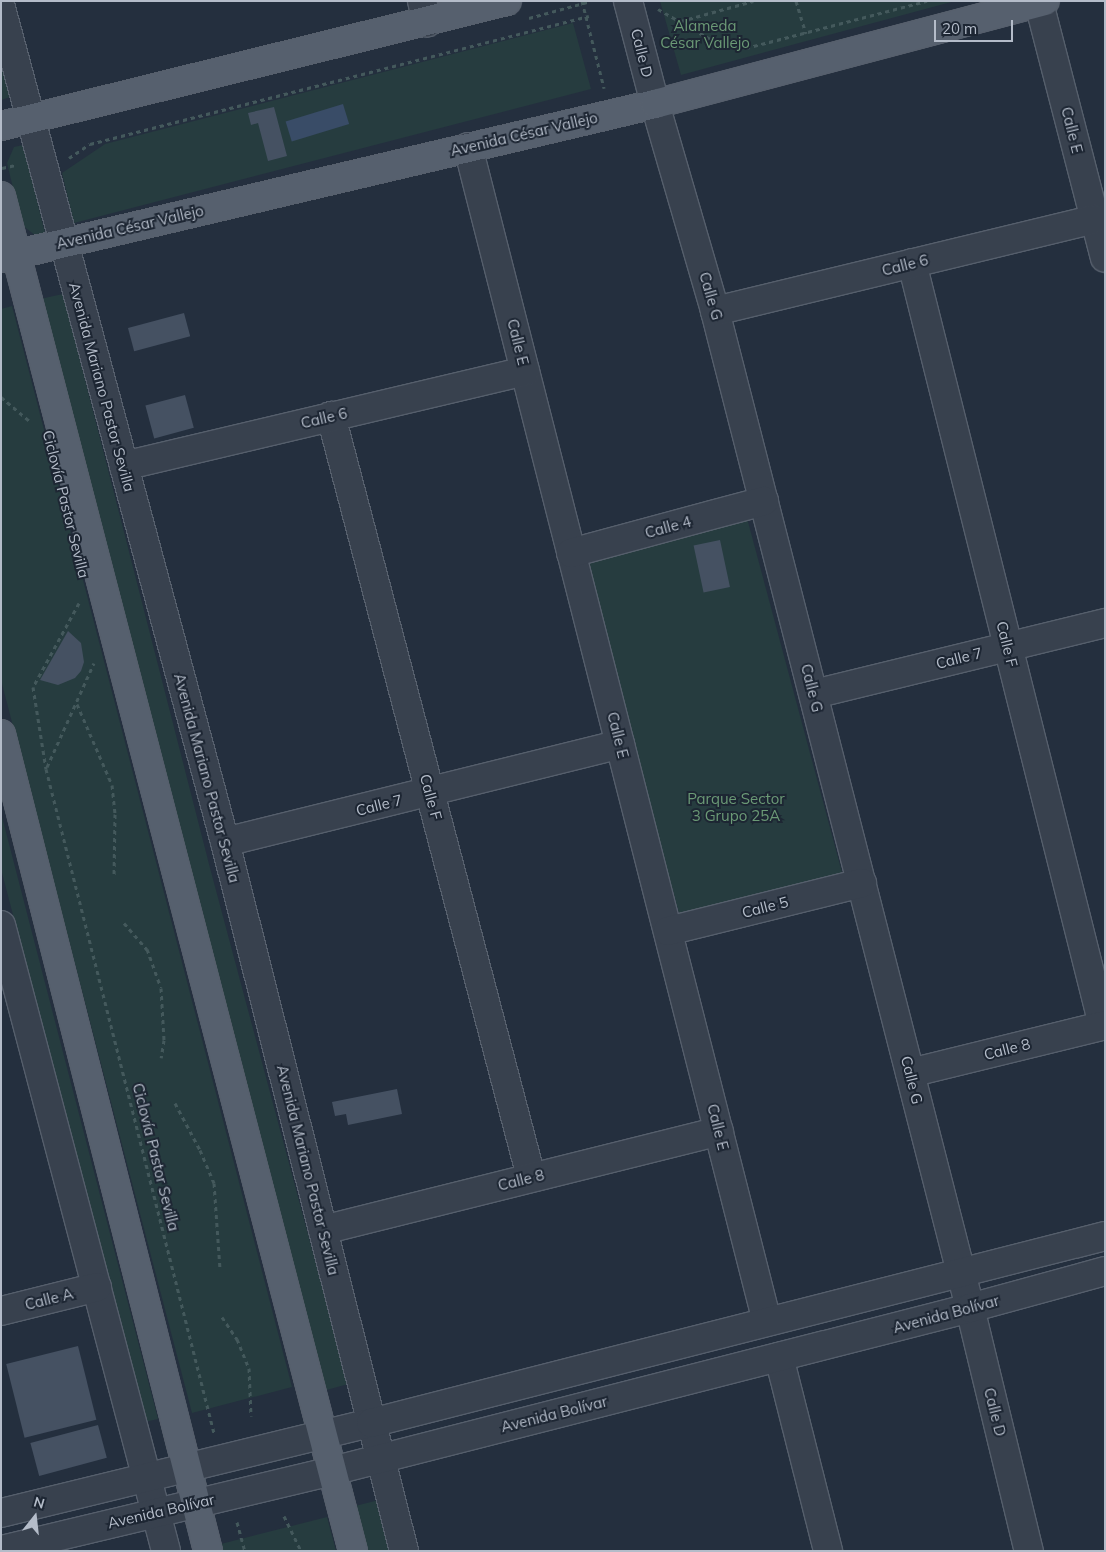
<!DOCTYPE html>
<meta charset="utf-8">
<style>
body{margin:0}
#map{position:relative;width:1106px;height:1552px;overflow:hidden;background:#242f3e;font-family:Mulish,sans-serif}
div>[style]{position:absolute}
.green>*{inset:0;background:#263c3f;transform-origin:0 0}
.water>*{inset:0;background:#394c67;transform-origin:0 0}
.building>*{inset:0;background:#455162;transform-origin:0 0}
.path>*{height:3px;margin-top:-1.5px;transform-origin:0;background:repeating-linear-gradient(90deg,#44595c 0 4px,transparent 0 8px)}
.roads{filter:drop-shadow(1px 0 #565f6c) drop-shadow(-1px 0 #565f6c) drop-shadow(0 1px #565f6c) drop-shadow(0 -1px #565f6c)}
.minor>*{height:28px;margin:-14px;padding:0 14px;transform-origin:14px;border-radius:14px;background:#38414e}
.major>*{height:28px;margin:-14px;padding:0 14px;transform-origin:14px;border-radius:14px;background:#56606e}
span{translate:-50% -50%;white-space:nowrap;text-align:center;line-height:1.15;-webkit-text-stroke:4px #1d2633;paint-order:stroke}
.park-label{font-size:15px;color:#6b9a76}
.street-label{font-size:15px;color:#b4bcc9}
.frame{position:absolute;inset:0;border:2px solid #b4bcc9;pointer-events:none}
.north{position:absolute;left:10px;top:1492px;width:50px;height:50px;-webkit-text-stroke:4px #1d2633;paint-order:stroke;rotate:16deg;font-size:14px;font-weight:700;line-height:20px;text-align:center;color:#b4bcc9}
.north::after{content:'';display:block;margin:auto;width:18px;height:22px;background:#b4bcc9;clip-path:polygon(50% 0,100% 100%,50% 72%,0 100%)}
.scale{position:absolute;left:934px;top:20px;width:79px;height:22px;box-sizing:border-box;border:2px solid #b4bcc9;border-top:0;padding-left:6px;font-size:15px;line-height:18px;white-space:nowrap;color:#b4bcc9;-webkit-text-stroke:4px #1d2633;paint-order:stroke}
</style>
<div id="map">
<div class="green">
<div style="clip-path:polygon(660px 1px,955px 1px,681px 75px)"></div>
<div style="clip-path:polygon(573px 23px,591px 89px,74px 223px,62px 173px,105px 144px)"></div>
<div style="clip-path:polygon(1px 40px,16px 95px,1px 100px)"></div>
<div style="clip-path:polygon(23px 145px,45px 233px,36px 236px,22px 225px,7px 163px,14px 147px)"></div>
<div style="clip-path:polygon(63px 294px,210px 868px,348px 1384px,323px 1391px,40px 299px)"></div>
<div style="clip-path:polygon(12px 306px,292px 1387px,192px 1413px,1px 680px,1px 309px)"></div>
<div style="left:747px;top:518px;width:368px;height:168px;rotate:75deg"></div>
<div style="clip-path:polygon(1px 813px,158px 1419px,140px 1423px,62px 1102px,1px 869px)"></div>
<div style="clip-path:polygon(379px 1500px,390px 1551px,366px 1551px,355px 1506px)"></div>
<div style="clip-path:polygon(327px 1517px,336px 1551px,218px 1551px,217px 1545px)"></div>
</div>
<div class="water">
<div style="left:343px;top:104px;width:21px;height:60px;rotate:73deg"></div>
</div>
<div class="building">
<div style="clip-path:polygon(274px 107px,287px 156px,268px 161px,258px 123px,251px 125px,248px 113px)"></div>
<div style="left:184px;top:313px;width:24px;height:58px;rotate:75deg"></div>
<div style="left:185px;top:395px;width:34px;height:41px;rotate:75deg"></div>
<div style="left:720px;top:540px;width:48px;height:27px;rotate:78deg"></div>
<div style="clip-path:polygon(68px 631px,81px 643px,84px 662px,81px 671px,75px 678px,58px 685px,40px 680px)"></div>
<div style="clip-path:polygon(397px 1089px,402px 1114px,348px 1125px,346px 1114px,335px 1116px,332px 1102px)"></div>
<div style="left:78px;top:1346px;width:76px;height:74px;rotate:76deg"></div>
<div style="left:98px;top:1425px;width:34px;height:70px;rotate:75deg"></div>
</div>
<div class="path">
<div style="left:582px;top:1px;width:90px;rotate:75.8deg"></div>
<div style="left:796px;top:1px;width:34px;rotate:73deg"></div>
<div style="left:658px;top:9px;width:62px;rotate:29.9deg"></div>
<div style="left:712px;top:40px;width:16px;rotate:22deg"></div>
<div style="left:727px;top:46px;width:19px;rotate:6deg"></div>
<div style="left:746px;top:48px;width:187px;rotate:-14.6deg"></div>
<div style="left:529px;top:18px;width:64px;rotate:-15.3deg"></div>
<div style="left:681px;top:21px;width:75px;rotate:-15.5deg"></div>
<div style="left:69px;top:158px;width:25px;rotate:-34deg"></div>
<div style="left:90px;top:144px;width:515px;rotate:-14.39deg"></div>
<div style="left:2px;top:168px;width:14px;rotate:-12deg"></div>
<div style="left:1px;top:397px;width:39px;rotate:40deg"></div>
<div style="left:79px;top:603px;width:96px;rotate:118.7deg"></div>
<div style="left:33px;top:687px;width:83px;rotate:81deg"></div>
<div style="left:46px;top:769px;width:685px;rotate:75.8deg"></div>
<div style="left:77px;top:704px;width:88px;rotate:66.6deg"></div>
<div style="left:112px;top:785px;width:29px;rotate:84deg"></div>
<div style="left:115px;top:814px;width:62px;rotate:90.9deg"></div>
<div style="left:47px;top:767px;width:114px;rotate:-65.7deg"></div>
<div style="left:124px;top:923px;width:35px;rotate:49deg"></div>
<div style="left:147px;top:949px;width:41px;rotate:70.3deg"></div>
<div style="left:161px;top:988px;width:52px;rotate:86.7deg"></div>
<div style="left:164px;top:1040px;width:18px;rotate:99deg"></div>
<div style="left:175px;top:1103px;width:53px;rotate:62deg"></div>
<div style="left:200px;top:1150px;width:36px;rotate:67deg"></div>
<div style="left:214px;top:1183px;width:86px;rotate:86deg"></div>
<div style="left:222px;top:1317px;width:27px;rotate:56deg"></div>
<div style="left:237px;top:1339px;width:31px;rotate:68deg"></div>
<div style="left:249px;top:1368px;width:48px;rotate:87.6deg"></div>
<div style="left:284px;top:1516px;width:39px;rotate:64deg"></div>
<div style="left:237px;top:1522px;width:30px;rotate:75deg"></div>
</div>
<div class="roads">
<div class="minor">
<div style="left:422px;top:1px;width:22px;rotate:77deg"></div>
<div style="left:628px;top:1px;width:106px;rotate:75.3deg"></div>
<div style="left:655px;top:104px;width:216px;rotate:73.8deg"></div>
<div style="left:715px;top:311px;width:1029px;rotate:75.65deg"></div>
<div style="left:970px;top:1308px;width:250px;rotate:76.4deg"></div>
<div style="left:1039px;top:3px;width:263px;rotate:75.5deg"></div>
<div style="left:1px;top:8px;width:864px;rotate:74.97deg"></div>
<div style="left:225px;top:842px;width:731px;rotate:75.83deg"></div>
<div style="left:468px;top:147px;width:1212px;rotate:75.72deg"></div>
<div style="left:912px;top:263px;width:786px;rotate:75.93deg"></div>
<div style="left:715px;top:311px;width:390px;rotate:-13.6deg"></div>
<div style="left:331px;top:416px;width:787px;rotate:75.27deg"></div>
<div style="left:124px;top:466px;width:412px;rotate:-13.3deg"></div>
<div style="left:571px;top:553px;width:200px;rotate:-15.1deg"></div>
<div style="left:814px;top:694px;width:300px;rotate:-13.7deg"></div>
<div style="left:225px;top:842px;width:407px;rotate:-13.9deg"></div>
<div style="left:1px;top:925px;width:647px;rotate:75.23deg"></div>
<div style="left:668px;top:931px;width:200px;rotate:-13.9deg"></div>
<div style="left:910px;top:1073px;width:201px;rotate:-13.8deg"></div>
<div style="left:323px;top:1230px;width:408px;rotate:-14deg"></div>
<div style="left:1px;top:1311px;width:99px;rotate:-14deg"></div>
<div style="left:779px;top:1357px;width:200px;rotate:75.8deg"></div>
<div style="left:1px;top:1513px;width:381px;rotate:-13.7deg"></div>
<div style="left:371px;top:1423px;width:757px;rotate:-14.29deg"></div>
<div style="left:1px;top:1550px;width:340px;rotate:-13.4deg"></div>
<div style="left:332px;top:1471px;width:658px;rotate:-14.33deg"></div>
<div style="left:970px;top:1308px;width:140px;rotate:-15.3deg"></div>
</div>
<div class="major">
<div style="left:1px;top:126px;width:521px;rotate:-13.88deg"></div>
<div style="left:1px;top:196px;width:1400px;rotate:75.44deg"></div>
<div style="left:1px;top:258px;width:672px;rotate:-13.25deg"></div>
<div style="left:655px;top:104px;width:403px;rotate:-14.8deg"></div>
<div style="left:1px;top:734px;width:843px;rotate:75.78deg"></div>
</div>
</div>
<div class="park-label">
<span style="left:705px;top:34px">Alameda<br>César Vallejo</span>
<span style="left:736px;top:807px">Parque Sector<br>3 Grupo 25A</span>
</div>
<div class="street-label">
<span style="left:642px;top:53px;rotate:76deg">Calle D</span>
<span style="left:1072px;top:130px;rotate:76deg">Calle E</span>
<span style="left:524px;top:134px;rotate:-13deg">Avenida César Vallejo</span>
<span style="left:130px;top:227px;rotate:-13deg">Avenida César Vallejo</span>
<span style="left:905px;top:265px;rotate:-14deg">Calle 6</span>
<span style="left:711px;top:296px;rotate:74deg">Calle G</span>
<span style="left:518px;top:342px;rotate:76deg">Calle E</span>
<span style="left:102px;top:387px;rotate:75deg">Avenida Mariano Pastor Sevilla</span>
<span style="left:324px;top:418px;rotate:-13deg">Calle 6</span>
<span style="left:66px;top:504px;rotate:76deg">Ciclovía Pastor Sevilla</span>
<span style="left:668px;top:527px;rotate:-15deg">Calle 4</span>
<span style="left:1007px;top:644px;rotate:76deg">Calle F</span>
<span style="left:959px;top:658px;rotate:-14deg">Calle 7</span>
<span style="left:812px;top:688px;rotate:76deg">Calle G</span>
<span style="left:618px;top:735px;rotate:76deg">Calle E</span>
<span style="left:207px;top:778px;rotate:75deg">Avenida Mariano Pastor Sevilla</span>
<span style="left:431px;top:797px;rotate:75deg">Calle F</span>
<span style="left:379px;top:805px;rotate:-14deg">Calle 7</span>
<span style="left:765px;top:907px;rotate:-14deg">Calle 5</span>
<span style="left:1007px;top:1049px;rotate:-14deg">Calle 8</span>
<span style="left:912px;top:1080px;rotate:76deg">Calle G</span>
<span style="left:718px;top:1127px;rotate:76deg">Calle E</span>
<span style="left:156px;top:1157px;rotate:76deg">Ciclovía Pastor Sevilla</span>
<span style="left:308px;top:1170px;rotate:76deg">Avenida Mariano Pastor Sevilla</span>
<span style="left:521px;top:1180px;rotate:-14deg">Calle 8</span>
<span style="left:49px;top:1299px;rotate:-14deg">Calle A</span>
<span style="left:946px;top:1314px;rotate:-15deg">Avenida Bolívar</span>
<span style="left:995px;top:1412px;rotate:76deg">Calle D</span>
<span style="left:554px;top:1414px;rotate:-14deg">Avenida Bolívar</span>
<span style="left:161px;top:1511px;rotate:-13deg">Avenida Bolívar</span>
</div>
<div class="frame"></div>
<div class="north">N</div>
<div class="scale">20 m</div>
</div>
